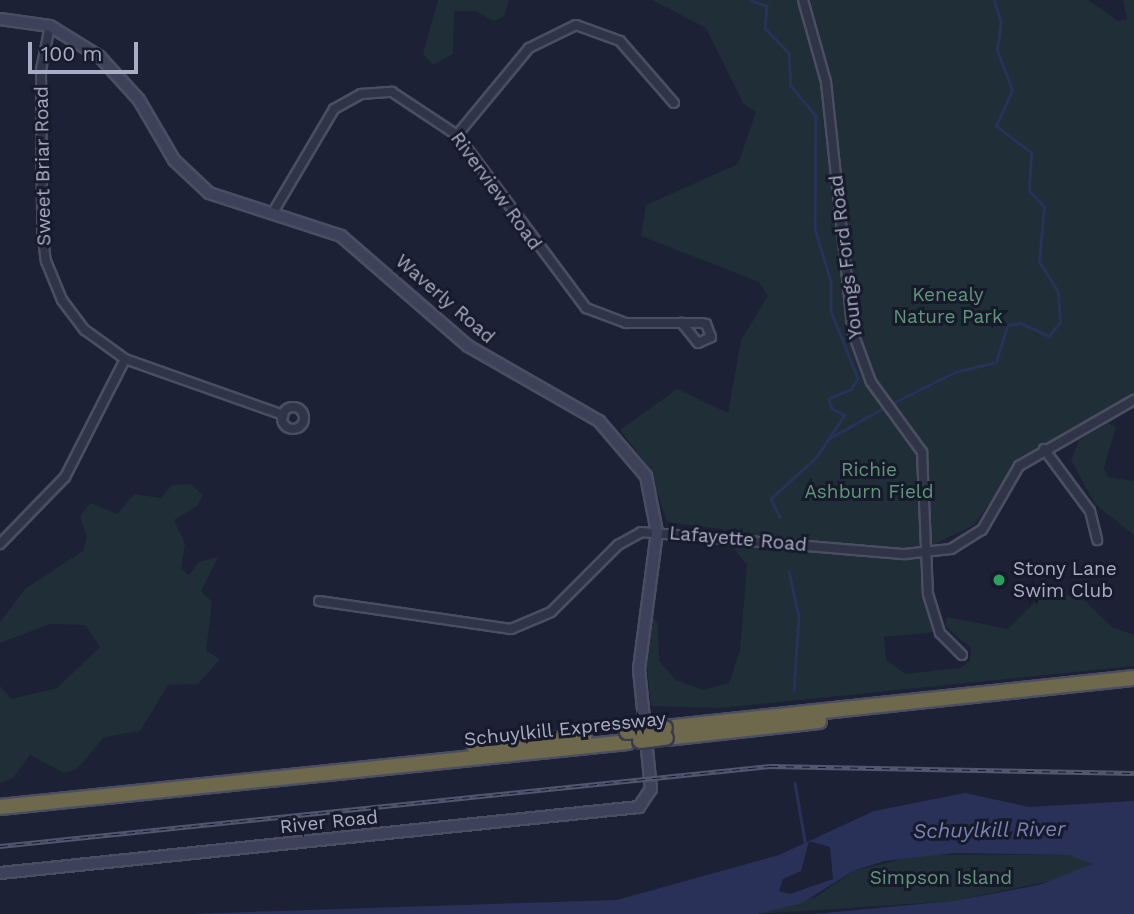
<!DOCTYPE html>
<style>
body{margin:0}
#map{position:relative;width:1134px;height:914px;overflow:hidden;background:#1d2136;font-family:"Work Sans",sans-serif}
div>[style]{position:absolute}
.green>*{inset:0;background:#1f2e37}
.water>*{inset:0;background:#2a3159}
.stream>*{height:2.5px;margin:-1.25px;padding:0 1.25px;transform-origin:1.25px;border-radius:1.25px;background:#2a3159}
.roads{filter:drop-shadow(2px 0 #4b4e62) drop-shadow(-2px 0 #4b4e62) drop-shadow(0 2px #4b4e62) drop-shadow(0 -2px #4b4e62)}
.street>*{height:8px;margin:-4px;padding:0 4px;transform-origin:4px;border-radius:4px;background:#303447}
.street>.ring{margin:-4px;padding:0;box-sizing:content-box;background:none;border:8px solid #303447;border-radius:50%}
.secondary>*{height:10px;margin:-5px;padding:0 5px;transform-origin:5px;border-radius:5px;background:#3e415a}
.highway>*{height:14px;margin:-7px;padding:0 7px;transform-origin:7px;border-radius:7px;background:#6e694d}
.rail>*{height:5px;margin-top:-2.5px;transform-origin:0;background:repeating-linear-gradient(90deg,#161a2b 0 8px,#52566f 0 16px);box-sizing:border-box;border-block:2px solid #52566f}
.bridges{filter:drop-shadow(2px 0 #383b4e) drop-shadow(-2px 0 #383b4e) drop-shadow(0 2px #383b4e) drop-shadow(0 -2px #383b4e)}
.highway-bridge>*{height:14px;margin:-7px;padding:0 7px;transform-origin:7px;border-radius:7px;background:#6e694d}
.dots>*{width:19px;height:19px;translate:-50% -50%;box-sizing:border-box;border:4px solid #161a2b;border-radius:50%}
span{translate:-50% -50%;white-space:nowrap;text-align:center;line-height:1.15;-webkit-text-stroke:6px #161a2b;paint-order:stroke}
.street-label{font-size:19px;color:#aaadc5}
.park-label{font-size:19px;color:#61967b}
.poi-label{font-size:19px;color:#aaadc5}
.left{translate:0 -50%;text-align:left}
.water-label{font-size:21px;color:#7781b4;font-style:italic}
.scale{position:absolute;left:28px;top:42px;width:110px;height:32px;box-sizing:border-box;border:4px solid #aaadc5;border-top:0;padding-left:9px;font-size:21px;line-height:24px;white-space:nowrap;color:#aaadc5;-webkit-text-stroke:5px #161a2b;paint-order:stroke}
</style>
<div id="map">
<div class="green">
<div style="clip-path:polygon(438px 0,509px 0,504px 16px,494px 21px,475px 11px,454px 11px,453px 54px,433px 65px,423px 54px)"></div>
<div style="clip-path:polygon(652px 0,1088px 0,1118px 21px,1127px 19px,1123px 0,1134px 0,1134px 395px,1020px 460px,974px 525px,935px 544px,921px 573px,934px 632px,884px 637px,886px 660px,905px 674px,960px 668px,970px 661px,971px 648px,945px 626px,947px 617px,1008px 629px,1039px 598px,1060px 593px,1085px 601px,1112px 627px,1134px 635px,1134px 666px,720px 708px,651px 706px,646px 658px,650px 614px,658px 624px,659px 661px,676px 680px,703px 690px,729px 683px,740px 650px,747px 565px,734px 549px,749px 542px,750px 533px,667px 522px,649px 468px,620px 430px,677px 389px,728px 413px,741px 340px,768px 296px,759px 282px,641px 236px,646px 205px,738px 164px,756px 112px,743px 103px,706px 28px)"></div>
<div style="clip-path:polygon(1108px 423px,1116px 427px,1104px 468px,1108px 477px,1134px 481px,1134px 535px,1095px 504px,1071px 460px,1079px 440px)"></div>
<div style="clip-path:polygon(190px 484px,203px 495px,197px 506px,174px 520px,185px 544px,181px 569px,189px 575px,199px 562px,218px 557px,201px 591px,212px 602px,206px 651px,220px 659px,198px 684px,168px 685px,140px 731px,104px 737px,77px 769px,64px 773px,30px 755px,13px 778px,0 783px,0 686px,11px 699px,57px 688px,100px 647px,85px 625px,50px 624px,0 643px,0 622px,25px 589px,83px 551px,87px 537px,80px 517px,90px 503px,117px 514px,134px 494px,161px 498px,172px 485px)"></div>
<div style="clip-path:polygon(919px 855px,1069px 855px,1093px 862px,1073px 876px,953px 901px,758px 914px,816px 897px,853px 871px)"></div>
</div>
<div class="water">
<div style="clip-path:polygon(evenodd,965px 793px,1029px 807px,1134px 801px,1134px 914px,814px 914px,953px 901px,1039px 885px,1092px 864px,1069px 855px,955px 853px,884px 861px,853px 871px,802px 903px,758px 914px,189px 914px,617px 900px,779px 855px,874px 811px,965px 793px,809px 841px,830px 847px,833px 879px,790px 894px,779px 891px,783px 879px,801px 871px,809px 841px)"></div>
</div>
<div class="stream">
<div style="left:751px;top:0;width:17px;rotate:21deg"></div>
<div style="left:767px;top:6px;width:22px;rotate:95deg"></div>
<div style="left:765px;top:28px;width:35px;rotate:46deg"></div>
<div style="left:789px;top:53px;width:33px;rotate:87deg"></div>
<div style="left:791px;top:86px;width:39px;rotate:50deg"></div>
<div style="left:816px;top:116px;width:113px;rotate:90.5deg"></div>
<div style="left:815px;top:229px;width:54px;rotate:72.9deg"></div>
<div style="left:831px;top:281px;width:30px;rotate:90deg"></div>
<div style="left:831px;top:311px;width:72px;rotate:68.1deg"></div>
<div style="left:858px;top:378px;width:13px;rotate:119deg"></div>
<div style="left:852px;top:389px;width:25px;rotate:157deg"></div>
<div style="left:829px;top:399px;width:10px;rotate:73deg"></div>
<div style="left:832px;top:409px;width:14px;rotate:25deg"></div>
<div style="left:845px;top:415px;width:50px;rotate:123.7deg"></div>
<div style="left:817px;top:457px;width:62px;rotate:137.6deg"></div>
<div style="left:771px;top:499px;width:20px;rotate:63deg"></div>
<div style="left:891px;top:404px;width:72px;rotate:-26.6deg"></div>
<div style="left:955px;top:372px;width:42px;rotate:-13.7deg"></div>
<div style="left:996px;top:362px;width:39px;rotate:-73deg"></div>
<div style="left:1007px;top:325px;width:14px;rotate:-8deg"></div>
<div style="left:1021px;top:323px;width:31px;rotate:25deg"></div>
<div style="left:1049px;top:336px;width:18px;rotate:-52deg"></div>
<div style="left:1060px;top:322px;width:30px;rotate:-94deg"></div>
<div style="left:1058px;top:292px;width:36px;rotate:-122deg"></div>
<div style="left:1039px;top:261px;width:54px;rotate:-84.7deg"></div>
<div style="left:1044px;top:207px;width:22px;rotate:-133deg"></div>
<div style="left:1029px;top:191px;width:38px;rotate:-87deg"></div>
<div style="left:1031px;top:153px;width:44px;rotate:-142.4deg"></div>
<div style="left:996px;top:126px;width:39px;rotate:-66deg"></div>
<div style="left:1012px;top:90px;width:43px;rotate:-110.6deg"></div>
<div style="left:997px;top:50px;width:27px;rotate:-82deg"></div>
<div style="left:1001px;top:23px;width:24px;rotate:-107deg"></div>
<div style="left:830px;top:438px;width:63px;rotate:-29.4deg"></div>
<div style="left:789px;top:571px;width:47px;rotate:77.7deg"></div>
<div style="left:799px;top:617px;width:73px;rotate:93.9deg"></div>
<div style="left:795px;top:783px;width:59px;rotate:80.2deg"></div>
</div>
<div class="roads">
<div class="street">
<div style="left:803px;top:0;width:85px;rotate:74.3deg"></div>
<div style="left:826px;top:82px;width:252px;rotate:83.9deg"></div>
<div style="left:853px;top:333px;width:52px;rotate:69.8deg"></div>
<div style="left:871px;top:382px;width:87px;rotate:53.9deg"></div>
<div style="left:922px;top:452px;width:142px;rotate:87.6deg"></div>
<div style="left:928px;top:594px;width:41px;rotate:72.9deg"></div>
<div style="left:940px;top:633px;width:31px;rotate:45deg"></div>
<div style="left:50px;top:26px;width:45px;rotate:101.6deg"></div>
<div style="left:41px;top:70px;width:160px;rotate:89.6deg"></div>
<div style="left:42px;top:230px;width:31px;rotate:83deg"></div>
<div style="left:46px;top:261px;width:42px;rotate:67.7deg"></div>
<div style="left:62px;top:300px;width:38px;rotate:53deg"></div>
<div style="left:85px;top:330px;width:49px;rotate:35.9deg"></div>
<div style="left:125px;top:359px;width:168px;rotate:19.5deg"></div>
<div style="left:457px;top:135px;width:113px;rotate:-50.4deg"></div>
<div style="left:529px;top:48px;width:52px;rotate:-26.1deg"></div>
<div style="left:576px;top:25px;width:47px;rotate:20deg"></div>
<div style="left:620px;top:41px;width:82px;rotate:48.9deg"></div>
<div style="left:272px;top:214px;width:122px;rotate:-59.4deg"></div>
<div style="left:334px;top:109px;width:31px;rotate:-29deg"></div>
<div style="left:361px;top:94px;width:31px;rotate:-4deg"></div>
<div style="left:392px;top:92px;width:78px;rotate:33.5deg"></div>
<div style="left:457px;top:135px;width:216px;rotate:53.3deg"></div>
<div style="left:586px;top:308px;width:43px;rotate:20.6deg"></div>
<div style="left:626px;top:323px;width:75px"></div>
<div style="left:701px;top:323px;width:5px;rotate:11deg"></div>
<div style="left:706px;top:324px;width:14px;rotate:69deg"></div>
<div style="left:711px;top:337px;width:14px;rotate:155deg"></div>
<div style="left:698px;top:343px;width:26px;rotate:-129deg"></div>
<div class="ring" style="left:282px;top:407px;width:14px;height:14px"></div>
<div style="left:1044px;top:449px;width:77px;rotate:53.4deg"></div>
<div style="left:1090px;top:511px;width:30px;rotate:76deg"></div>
<div style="left:0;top:544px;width:93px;rotate:-45.9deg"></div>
<div style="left:65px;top:477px;width:132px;rotate:-63deg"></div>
<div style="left:319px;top:601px;width:194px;rotate:8.3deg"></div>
<div style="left:511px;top:629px;width:43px;rotate:-23deg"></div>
<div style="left:551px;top:612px;width:95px;rotate:-45deg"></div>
<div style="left:618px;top:545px;width:26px;rotate:-29deg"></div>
<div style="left:641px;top:532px;width:265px;rotate:4.8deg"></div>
<div style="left:905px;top:554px;width:46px;rotate:-6.2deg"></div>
<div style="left:951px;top:549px;width:36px;rotate:-32deg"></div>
<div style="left:982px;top:530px;width:74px;rotate:-60deg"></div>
<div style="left:1019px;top:466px;width:133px;rotate:-29.9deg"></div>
</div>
<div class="secondary">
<div style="left:0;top:19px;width:50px;rotate:8deg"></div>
<div style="left:50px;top:26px;width:59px;rotate:31.8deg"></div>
<div style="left:100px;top:57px;width:58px;rotate:47.8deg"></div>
<div style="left:139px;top:100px;width:69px;rotate:59.7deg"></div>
<div style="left:174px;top:160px;width:48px;rotate:43.3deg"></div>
<div style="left:209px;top:193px;width:139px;rotate:18deg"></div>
<div style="left:341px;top:236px;width:168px;rotate:40.9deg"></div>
<div style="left:468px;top:346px;width:151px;rotate:29.8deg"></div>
<div style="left:599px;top:421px;width:72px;rotate:49.5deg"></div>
<div style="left:646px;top:476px;width:57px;rotate:78.9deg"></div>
<div style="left:657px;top:532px;width:138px;rotate:97.5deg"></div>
<div style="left:639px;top:669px;width:121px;rotate:84.3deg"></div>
<div style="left:651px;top:789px;width:22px;rotate:124deg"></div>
<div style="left:639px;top:807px;width:642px;rotate:174.1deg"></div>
</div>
<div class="highway">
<div style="left:665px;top:728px;width:472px;rotate:-6.1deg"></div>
<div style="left:666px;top:738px;width:154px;rotate:-6.3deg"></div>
<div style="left:475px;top:748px;width:110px;rotate:-5.8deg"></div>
<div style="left:0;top:807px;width:631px;rotate:-5.91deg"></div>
</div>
</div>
<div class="rail">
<div style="left:0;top:846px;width:774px;rotate:-5.93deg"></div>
<div style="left:770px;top:766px;width:364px;rotate:1.1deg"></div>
</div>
<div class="bridges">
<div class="highway-bridge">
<div style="left:627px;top:732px;width:38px;rotate:-6deg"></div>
<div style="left:640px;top:741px;width:26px;rotate:-7deg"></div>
</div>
</div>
<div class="dots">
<div style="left:999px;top:580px;background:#2e9e5b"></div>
</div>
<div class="street-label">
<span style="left:43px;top:166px;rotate:-91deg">Sweet Briar Road</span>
<span style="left:496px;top:191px;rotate:54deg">Riverview Road</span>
<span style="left:846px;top:257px;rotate:-97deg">Youngs Ford Road</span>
<span style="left:445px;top:299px;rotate:41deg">Waverly Road</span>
<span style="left:738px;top:539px;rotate:5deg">Lafayette Road</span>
<span style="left:565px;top:729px;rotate:-6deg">Schuylkill Expressway</span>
<span style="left:329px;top:822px;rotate:-6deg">River Road</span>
</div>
<div class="park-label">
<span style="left:948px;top:306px">Kenealy<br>Nature Park</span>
<span style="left:869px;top:481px">Richie<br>Ashburn Field</span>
<span style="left:941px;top:878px">Simpson Island</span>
</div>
<div class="poi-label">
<span class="left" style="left:1013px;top:580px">Stony Lane<br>Swim Club</span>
</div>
<div class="water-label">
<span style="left:989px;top:830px;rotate:-1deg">Schuylkill River</span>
</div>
<div class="scale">100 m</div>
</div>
